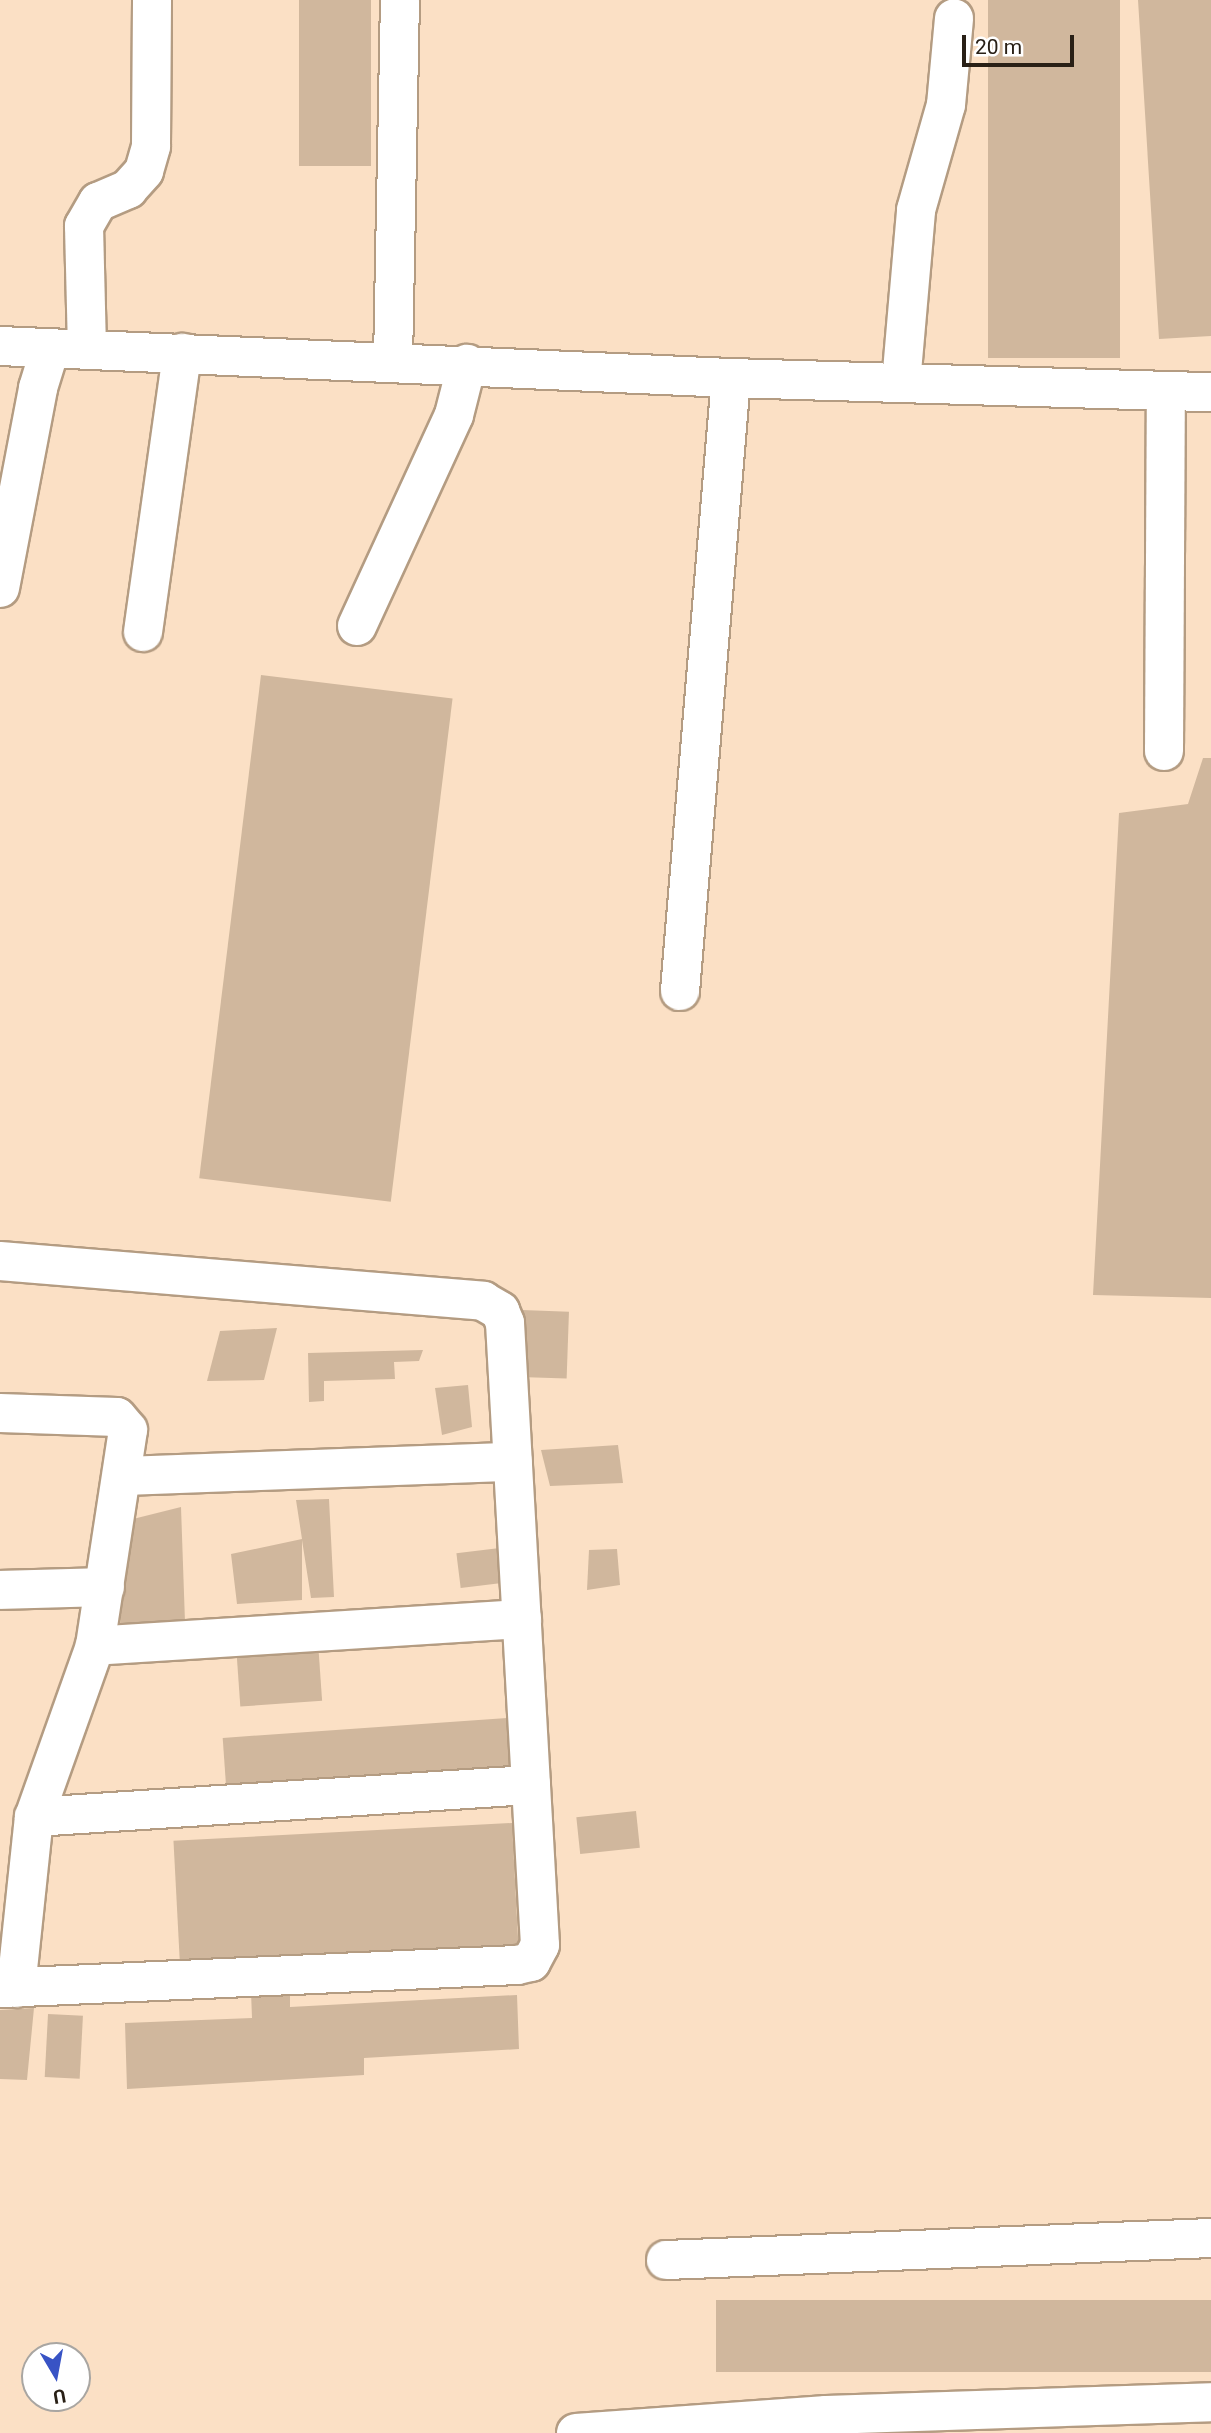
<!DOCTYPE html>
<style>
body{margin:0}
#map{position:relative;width:1211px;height:2433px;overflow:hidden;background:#fbe0c5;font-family:Roboto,sans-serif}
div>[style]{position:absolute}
.building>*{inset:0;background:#d0b79d;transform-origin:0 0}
.roads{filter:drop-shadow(2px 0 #b49c82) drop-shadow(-2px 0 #b49c82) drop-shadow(0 2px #b49c82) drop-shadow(0 -2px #b49c82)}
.minor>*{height:38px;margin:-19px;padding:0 19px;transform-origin:19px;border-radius:19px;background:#fff}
span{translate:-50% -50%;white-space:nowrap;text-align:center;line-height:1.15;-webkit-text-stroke:5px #fff;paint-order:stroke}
.north{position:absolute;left:21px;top:2342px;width:70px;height:70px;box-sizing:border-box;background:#fff;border:2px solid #a9a6a2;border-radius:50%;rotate:170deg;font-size:19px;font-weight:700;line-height:28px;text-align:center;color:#292016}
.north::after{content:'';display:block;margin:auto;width:24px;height:32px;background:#3853c5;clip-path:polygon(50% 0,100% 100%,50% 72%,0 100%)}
.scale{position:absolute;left:962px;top:35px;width:112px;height:32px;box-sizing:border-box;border:4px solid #292016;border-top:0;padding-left:9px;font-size:21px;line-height:24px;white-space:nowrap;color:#292016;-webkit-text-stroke:5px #fff;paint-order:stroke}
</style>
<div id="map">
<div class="building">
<div style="left:299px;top:0;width:72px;height:166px"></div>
<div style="left:988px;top:0;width:132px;height:358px"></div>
<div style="clip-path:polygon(1138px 0,1211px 0,1211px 336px,1159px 339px)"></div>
<div style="left:261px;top:675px;width:193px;height:507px;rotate:7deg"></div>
<div style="clip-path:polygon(1203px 758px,1211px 758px,1211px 1298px,1093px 1295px,1119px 813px,1188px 804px)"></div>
<div style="left:522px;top:1310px;width:47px;height:67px;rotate:2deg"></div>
<div style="clip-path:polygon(277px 1328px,264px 1380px,207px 1381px,220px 1331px)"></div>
<div style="clip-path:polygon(423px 1350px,419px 1361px,394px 1362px,395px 1379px,324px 1381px,324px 1401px,309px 1402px,308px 1353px)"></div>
<div style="clip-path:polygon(468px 1385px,472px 1427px,442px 1435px,435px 1388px)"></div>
<div style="clip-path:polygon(618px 1445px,623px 1483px,550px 1486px,541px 1450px)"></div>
<div style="clip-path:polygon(329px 1499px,334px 1597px,311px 1598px,302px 1540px,302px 1600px,237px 1604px,231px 1554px,302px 1539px,296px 1500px)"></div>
<div style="clip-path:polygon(181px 1507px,185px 1622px,118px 1640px,133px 1519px)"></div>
<div style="left:508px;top:1547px;width:35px;height:52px;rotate:83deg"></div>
<div style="clip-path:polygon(617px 1549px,620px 1585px,587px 1590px,589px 1550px)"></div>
<div style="left:318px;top:1642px;width:59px;height:82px;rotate:86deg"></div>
<div style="left:507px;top:1718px;width:52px;height:285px;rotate:86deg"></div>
<div style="left:636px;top:1811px;width:37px;height:60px;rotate:84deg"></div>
<div style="left:512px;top:1823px;width:132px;height:339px;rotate:87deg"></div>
<div style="clip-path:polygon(290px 1991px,290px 2007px,517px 1995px,519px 2049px,364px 2058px,364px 2075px,127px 2089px,125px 2023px,252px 2018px,251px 1992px)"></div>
<div style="clip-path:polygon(34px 2008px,27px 2080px,0 2079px,0 2010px)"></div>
<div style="left:48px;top:2014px;width:35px;height:63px;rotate:3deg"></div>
<div style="left:1211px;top:2300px;width:72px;height:495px;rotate:90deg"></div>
</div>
<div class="roads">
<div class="minor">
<div style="left:0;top:346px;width:732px;rotate:2.51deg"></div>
<div style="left:731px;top:378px;width:480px;rotate:1.7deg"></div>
<div style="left:87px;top:349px;width:123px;rotate:-91.4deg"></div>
<div style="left:84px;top:226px;width:28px;rotate:-60deg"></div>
<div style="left:98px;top:202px;width:33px;rotate:-23deg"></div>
<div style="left:128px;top:189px;width:24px;rotate:-48deg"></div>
<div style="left:144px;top:171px;width:26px;rotate:-74deg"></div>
<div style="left:151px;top:146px;width:146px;rotate:-89.6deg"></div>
<div style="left:393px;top:362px;width:362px;rotate:-88.9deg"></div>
<div style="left:901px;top:383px;width:174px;rotate:-85deg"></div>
<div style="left:916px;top:210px;width:109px;rotate:-74.1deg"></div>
<div style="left:946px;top:105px;width:87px;rotate:-84.7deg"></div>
<div style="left:0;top:588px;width:204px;rotate:-79.2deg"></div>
<div style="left:38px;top:388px;width:41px;rotate:-72.9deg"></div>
<div style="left:357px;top:626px;width:232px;rotate:-65.3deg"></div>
<div style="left:454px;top:415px;width:53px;rotate:-75.7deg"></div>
<div style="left:143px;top:632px;width:282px;rotate:-82deg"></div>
<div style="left:1164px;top:751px;width:360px;rotate:-89.7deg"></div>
<div style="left:680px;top:991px;width:615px;rotate:-85.24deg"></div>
<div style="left:0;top:1261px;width:485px;rotate:4.7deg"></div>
<div style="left:483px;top:1301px;width:20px;rotate:30deg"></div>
<div style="left:500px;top:1311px;width:13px;rotate:67deg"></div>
<div style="left:505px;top:1323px;width:623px;rotate:86.78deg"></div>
<div style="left:540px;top:1945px;width:19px;rotate:118deg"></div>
<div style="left:531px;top:1962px;width:14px;rotate:168deg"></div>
<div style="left:517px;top:1965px;width:518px;rotate:177.45deg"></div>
<div style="left:0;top:1413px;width:117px;rotate:2deg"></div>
<div style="left:117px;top:1417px;width:17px;rotate:50deg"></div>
<div style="left:128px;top:1430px;width:219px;rotate:98.7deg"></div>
<div style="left:123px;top:1476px;width:390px;rotate:-2.1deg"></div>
<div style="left:0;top:1590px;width:105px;rotate:-1.6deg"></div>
<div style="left:522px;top:1619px;width:428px;rotate:176.4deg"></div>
<div style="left:95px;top:1646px;width:182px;rotate:109.6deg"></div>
<div style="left:34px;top:1817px;width:498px;rotate:-3.7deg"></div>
<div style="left:16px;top:1988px;width:172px;rotate:-84deg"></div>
<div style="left:666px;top:2260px;width:545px;rotate:-2.31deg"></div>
<div style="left:576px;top:2433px;width:251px;rotate:-4.1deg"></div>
<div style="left:826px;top:2415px;width:385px;rotate:-1.9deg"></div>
</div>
</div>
<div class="north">U</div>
<div class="scale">20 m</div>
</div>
